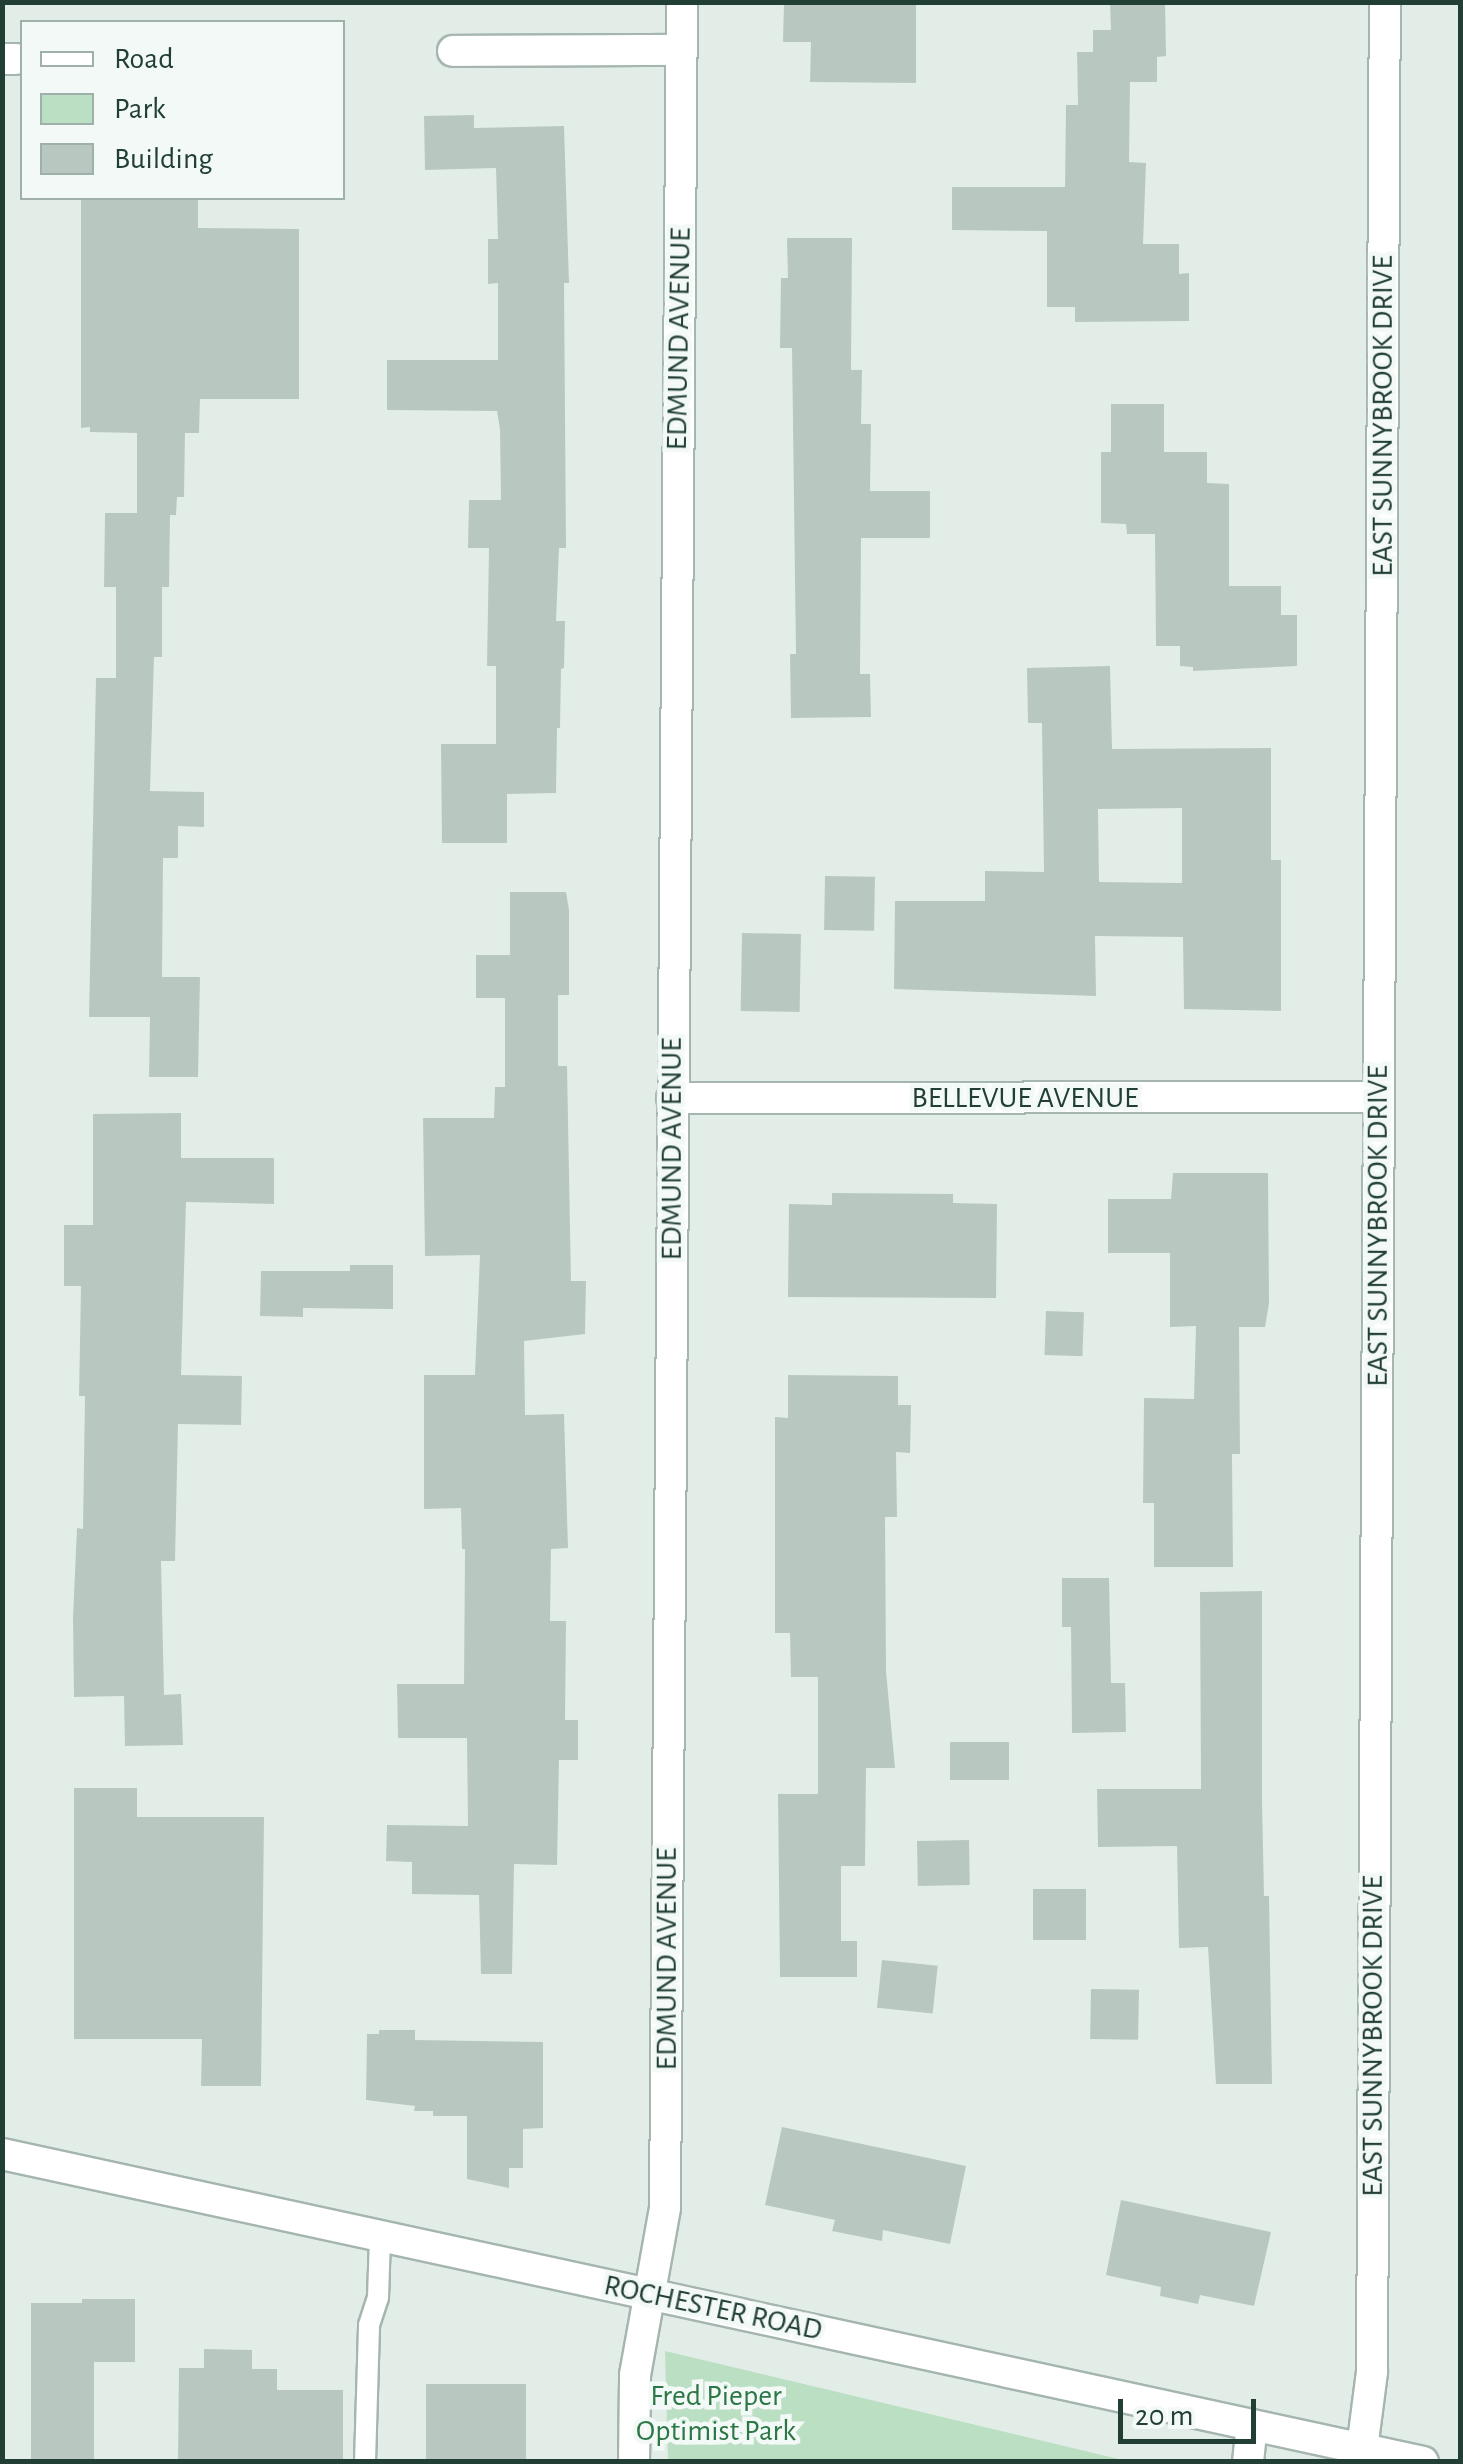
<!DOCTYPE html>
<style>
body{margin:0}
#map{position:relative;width:1463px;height:2464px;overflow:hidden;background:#e3ede8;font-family:"Alegreya Sans",sans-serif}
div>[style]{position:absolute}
.green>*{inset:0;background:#bbdfc3}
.building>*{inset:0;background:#b8c8c1;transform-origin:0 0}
.roads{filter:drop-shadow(2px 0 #a5b5af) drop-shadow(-2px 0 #a5b5af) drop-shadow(0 2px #a5b5af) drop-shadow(0 -2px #a5b5af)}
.service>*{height:20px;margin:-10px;padding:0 10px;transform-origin:10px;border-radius:10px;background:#fff}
.minor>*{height:30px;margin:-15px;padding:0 15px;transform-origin:15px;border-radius:15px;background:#fff}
.secondary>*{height:30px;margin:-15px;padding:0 15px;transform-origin:15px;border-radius:15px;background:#fff}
span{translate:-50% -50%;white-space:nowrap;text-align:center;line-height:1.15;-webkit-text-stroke:9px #f3f9f6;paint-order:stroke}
.street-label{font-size:30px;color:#223f36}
.park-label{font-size:30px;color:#2b7745}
.frame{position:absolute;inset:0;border:5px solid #223f36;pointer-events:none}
.legend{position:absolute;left:20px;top:20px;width:325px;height:180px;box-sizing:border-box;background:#f3f9f6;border:2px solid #9fafa9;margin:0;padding:12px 18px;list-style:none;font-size:30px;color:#223f36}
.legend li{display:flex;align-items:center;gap:20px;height:50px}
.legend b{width:50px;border:2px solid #9fafa9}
.scale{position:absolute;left:1118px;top:2399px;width:138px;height:45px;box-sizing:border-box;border:5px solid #223f36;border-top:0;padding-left:12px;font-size:30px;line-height:35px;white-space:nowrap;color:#223f36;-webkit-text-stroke:8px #f3f9f6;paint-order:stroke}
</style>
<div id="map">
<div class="green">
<div style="clip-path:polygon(665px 2351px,1127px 2461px,668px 2461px)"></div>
</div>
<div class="building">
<div style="clip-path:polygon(784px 2px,916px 2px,916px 83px,810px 82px,811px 42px,783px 42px)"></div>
<div style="clip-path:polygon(1110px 2px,1165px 2px,1166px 56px,1157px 57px,1157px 82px,1130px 82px,1129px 162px,1146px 163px,1143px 244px,1179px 244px,1179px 274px,1189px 273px,1189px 321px,1075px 322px,1075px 307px,1047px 307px,1047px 231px,952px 230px,952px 187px,1065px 187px,1066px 105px,1078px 105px,1077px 52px,1093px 52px,1093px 30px,1111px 30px)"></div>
<div style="clip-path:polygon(474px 115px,474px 128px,564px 126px,569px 283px,564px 283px,566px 548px,559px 548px,556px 621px,565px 621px,564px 668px,561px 669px,560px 728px,557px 728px,556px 793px,507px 794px,507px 843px,442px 843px,441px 744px,496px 744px,496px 666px,487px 666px,489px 548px,468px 548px,469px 500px,501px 500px,500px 429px,497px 411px,387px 410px,387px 360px,498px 360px,498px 283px,488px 284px,488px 239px,498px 239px,496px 168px,425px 170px,424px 116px)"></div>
<div style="clip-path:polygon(81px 198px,198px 198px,198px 228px,299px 229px,299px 399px,200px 399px,199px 433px,185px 433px,184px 497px,177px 497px,176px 515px,170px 515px,169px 587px,162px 587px,162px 657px,154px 657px,150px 791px,204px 792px,204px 827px,178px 826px,178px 858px,163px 858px,162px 977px,200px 977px,198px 1077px,149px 1077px,150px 1017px,89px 1017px,96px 678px,116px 678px,116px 587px,104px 587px,105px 513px,137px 513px,137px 433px,90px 432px,90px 427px,81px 428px)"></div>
<div style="clip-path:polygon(787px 238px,852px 238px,851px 370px,862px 370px,861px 424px,871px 424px,870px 491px,930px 491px,930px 538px,861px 538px,860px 674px,870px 674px,871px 717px,791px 718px,790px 654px,796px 654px,792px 348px,780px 348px,781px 278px,788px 278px)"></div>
<div style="clip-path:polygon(1111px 404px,1164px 404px,1164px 452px,1207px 452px,1207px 483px,1229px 484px,1229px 586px,1281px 586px,1281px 615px,1297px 615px,1297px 666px,1193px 671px,1193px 667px,1180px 666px,1180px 646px,1156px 646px,1155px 534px,1127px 534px,1126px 524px,1101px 523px,1101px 452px,1111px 452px)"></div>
<div style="clip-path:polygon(evenodd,1110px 666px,1112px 749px,1271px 748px,1271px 860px,1281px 860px,1281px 1011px,1184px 1009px,1183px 937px,1095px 936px,1096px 996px,894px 989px,895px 901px,985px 901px,985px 871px,1044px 872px,1042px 723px,1028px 723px,1027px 668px,1110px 666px,1182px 808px,1182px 883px,1099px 882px,1098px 809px,1182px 808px)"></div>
<div style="left:825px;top:876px;width:50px;height:54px;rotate:1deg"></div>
<div style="clip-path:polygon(510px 892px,566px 892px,569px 910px,569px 995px,558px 995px,558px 1066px,567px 1066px,571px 1281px,586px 1281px,585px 1334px,524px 1341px,525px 1415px,564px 1414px,568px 1548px,551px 1549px,550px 1621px,566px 1621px,565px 1720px,578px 1720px,578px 1760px,559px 1760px,557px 1865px,514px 1864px,512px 1974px,481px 1974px,479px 1895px,412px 1894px,412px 1862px,386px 1861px,387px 1825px,468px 1826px,467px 1738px,398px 1738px,397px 1684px,464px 1684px,465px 1549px,462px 1549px,461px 1508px,424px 1509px,424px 1375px,475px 1375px,480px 1255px,425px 1256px,423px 1118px,494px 1118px,495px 1087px,505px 1087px,505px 998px,476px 998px,476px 955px,510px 955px)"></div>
<div style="left:742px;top:933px;width:59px;height:78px;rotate:1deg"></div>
<div style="clip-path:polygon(181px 1113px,181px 1158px,274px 1158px,274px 1204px,186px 1202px,181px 1375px,242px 1376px,241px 1425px,178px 1424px,175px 1561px,161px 1561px,164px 1695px,181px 1694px,183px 1745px,125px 1746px,124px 1696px,74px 1697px,73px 1618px,77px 1528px,83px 1529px,85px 1396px,79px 1396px,81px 1286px,64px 1286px,64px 1225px,93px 1225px,93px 1114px)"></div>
<div style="clip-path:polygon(1173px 1173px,1268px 1173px,1269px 1303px,1265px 1327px,1239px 1327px,1240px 1454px,1232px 1454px,1233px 1567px,1154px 1567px,1154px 1503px,1143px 1503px,1144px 1398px,1194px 1399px,1196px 1326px,1170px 1327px,1170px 1253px,1108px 1253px,1108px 1199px,1171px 1199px)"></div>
<div style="clip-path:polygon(832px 1193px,953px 1194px,953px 1203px,997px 1204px,996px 1298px,788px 1297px,789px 1204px,832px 1205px)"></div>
<div style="clip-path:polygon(350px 1265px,393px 1265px,393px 1309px,303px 1308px,303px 1317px,260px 1316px,261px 1271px,350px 1271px)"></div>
<div style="left:1046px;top:1311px;width:38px;height:44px;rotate:2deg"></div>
<div style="clip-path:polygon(788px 1375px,898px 1376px,898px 1405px,911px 1405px,910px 1453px,896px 1452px,897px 1517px,885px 1517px,886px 1671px,895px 1768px,866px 1768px,865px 1866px,841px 1866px,841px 1941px,857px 1941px,857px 1977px,780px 1977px,778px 1794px,818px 1794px,818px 1677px,791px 1677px,790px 1633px,775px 1633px,775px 1417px,788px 1418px)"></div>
<div style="clip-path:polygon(1062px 1578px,1109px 1578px,1111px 1683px,1125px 1683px,1126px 1732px,1072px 1733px,1071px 1627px,1062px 1627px)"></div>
<div style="clip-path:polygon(1262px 1591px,1262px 1800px,1264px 1896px,1269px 1896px,1272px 2084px,1216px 2084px,1208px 1947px,1179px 1948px,1177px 1846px,1098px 1847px,1097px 1789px,1201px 1789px,1200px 1592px)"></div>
<div style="left:1009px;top:1742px;width:38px;height:59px;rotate:90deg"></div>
<div style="clip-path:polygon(74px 1788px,137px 1788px,137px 1817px,264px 1817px,261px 2086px,201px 2086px,202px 2039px,74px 2039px)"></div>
<div style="left:969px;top:1840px;width:45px;height:52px;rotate:89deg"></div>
<div style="left:1033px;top:1889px;width:53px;height:51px"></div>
<div style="left:882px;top:1960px;width:56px;height:48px;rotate:6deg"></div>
<div style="left:1091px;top:1989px;width:48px;height:50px;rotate:1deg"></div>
<div style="clip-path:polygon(379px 2030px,415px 2030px,415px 2040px,543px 2042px,543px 2128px,523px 2129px,523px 2168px,509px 2168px,509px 2188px,467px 2179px,467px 2116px,433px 2116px,433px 2111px,414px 2111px,415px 2106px,366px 2100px,367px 2034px,379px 2034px)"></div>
<div style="clip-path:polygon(782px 2127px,966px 2166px,950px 2244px,883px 2230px,882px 2241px,832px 2231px,835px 2220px,765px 2205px)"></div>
<div style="clip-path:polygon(1121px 2200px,1271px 2232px,1254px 2306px,1200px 2295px,1198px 2304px,1160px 2296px,1161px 2287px,1106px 2275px)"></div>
<div style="clip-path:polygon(82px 2299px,135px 2299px,135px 2362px,94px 2362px,94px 2462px,31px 2462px,31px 2303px,82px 2303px)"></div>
<div style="clip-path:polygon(204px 2349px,252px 2350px,252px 2369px,277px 2369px,277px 2390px,343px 2390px,343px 2462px,178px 2461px,179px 2368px,204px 2368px)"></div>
<div style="left:426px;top:2384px;width:100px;height:78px"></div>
</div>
<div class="roads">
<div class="service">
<div style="left:365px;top:2462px;width:137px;rotate:-88.3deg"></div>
<div style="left:369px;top:2325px;width:28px;rotate:-72deg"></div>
<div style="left:378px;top:2298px;width:61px;rotate:-88.1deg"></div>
</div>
<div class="minor">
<div style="left:453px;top:51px;width:229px;rotate:-0.3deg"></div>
<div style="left:2px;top:59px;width:14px"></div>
<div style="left:672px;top:1098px;width:707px;rotate:-0.08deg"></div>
<div style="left:1362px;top:2449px;width:78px;rotate:-82.6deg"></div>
<div style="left:1372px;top:2372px;width:2370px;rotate:-89.69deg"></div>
<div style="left:634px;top:2462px;width:87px;rotate:-89.3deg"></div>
<div style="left:635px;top:2375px;width:170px;rotate:-79.8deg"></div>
<div style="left:665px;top:2208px;width:2206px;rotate:-89.56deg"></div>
<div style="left:1248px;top:2462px;width:37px;rotate:-84deg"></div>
</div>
<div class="secondary">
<div style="left:2px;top:2154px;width:1454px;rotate:12.23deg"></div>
</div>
</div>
<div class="street-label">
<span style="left:679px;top:339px;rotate:-89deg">EDMUND AVENUE</span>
<span style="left:1383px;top:416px;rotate:-90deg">EAST SUNNYBROOK DRIVE</span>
<span style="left:1025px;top:1098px">BELLEVUE AVENUE</span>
<span style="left:672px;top:1149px;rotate:-90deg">EDMUND AVENUE</span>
<span style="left:1378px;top:1226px;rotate:-90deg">EAST SUNNYBROOK DRIVE</span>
<span style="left:667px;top:1959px;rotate:-90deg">EDMUND AVENUE</span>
<span style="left:1373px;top:2036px;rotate:-90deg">EAST SUNNYBROOK DRIVE</span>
<span style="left:713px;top:2308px;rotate:12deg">ROCHESTER ROAD</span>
</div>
<div class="park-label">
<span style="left:716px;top:2413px">Fred Pieper<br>Optimist Park</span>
</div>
<div class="frame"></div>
<ul class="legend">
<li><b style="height:12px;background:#fff"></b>Road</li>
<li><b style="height:28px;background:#bbdfc3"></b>Park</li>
<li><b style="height:28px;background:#b8c8c1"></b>Building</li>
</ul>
<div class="scale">20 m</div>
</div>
